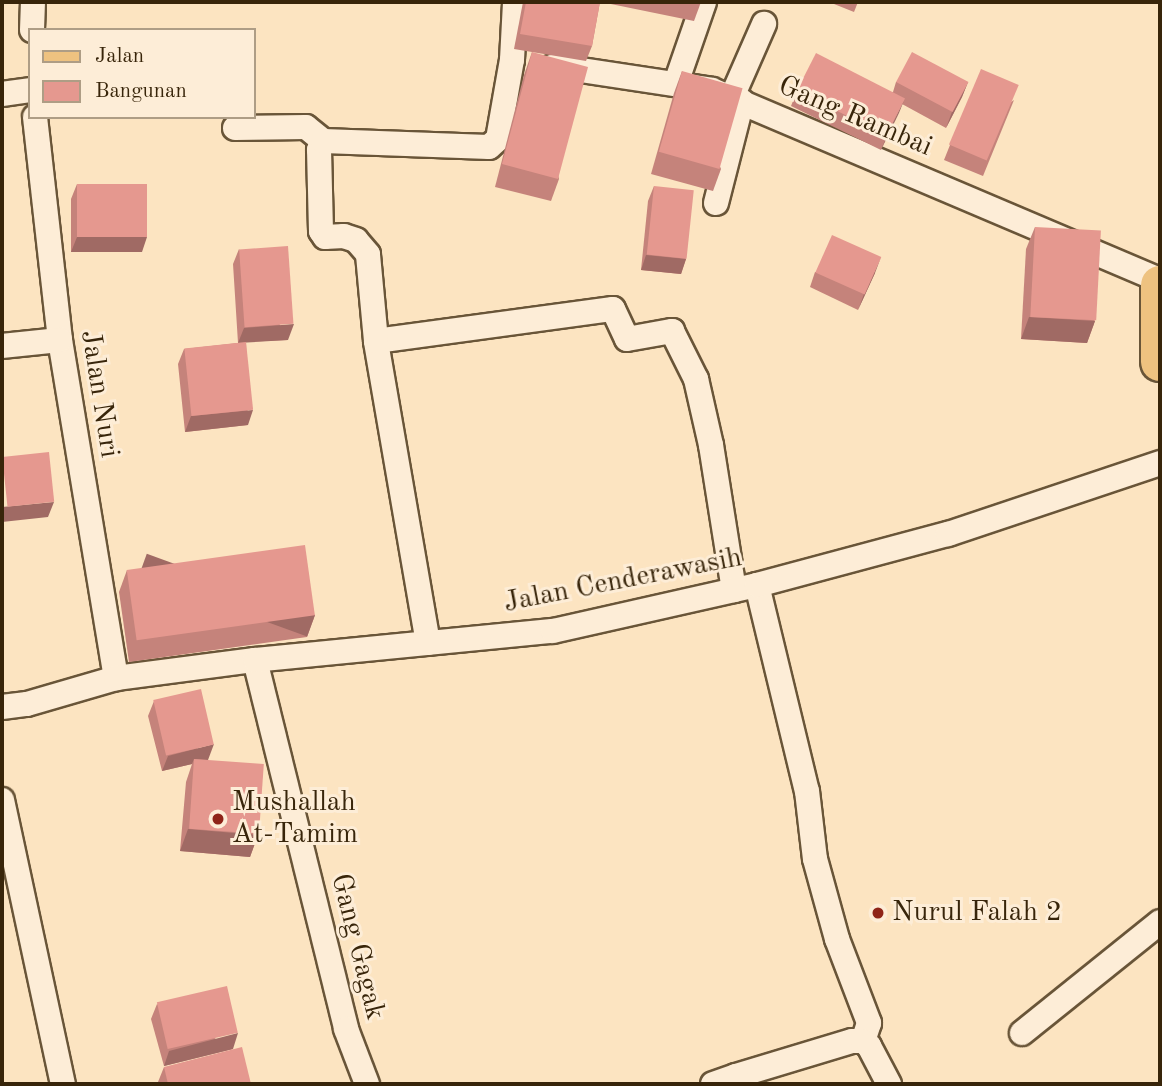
<!DOCTYPE html>
<style>
body{margin:0}
#map{position:relative;width:1162px;height:1086px;overflow:hidden;background:#fce4c1;font-family:"Old Standard TT",serif}
div>[style]{position:absolute}
.roads{filter:drop-shadow(2px 0 #695538) drop-shadow(-2px 0 #695538) drop-shadow(0 2px #695538) drop-shadow(0 -2px #695538)}
.street>*{height:24px;margin:-12px;padding:0 12px;transform-origin:12px;border-radius:12px;background:#fdedd7}
.primary>*{height:38px;margin:-19px;padding:0 19px;transform-origin:19px;border-radius:19px;background:#eec280}
.wall>*{inset:0;background:#c5837b}
.shaded-wall>*{inset:0;background:#a06a64;transform-origin:0 0}
.building>*{inset:0;background:#e5988f;transform-origin:0 0}
.dots>*{width:19px;height:19px;translate:-50% -50%;box-sizing:border-box;border:4px solid #fdedd7;border-radius:50%}
span{translate:-50% -50%;white-space:nowrap;text-align:center;line-height:1.15;-webkit-text-stroke:6px #fdedd7;paint-order:stroke}
.street-label{font-size:28px;color:#38250a}
.poi-label{font-size:28px;color:#38250a}
.left{translate:0 -50%;text-align:left}
.frame{position:absolute;inset:0;border:4px solid #38250a;pointer-events:none}
.legend{position:absolute;left:28px;top:28px;width:228px;height:91px;box-sizing:border-box;background:#fdedd7;border:2px solid #ae9d85;margin:0;padding:9px 12px;list-style:none;font-size:21px;color:#38250a}
.legend li{display:flex;align-items:center;gap:14px;height:35px}
.legend b{width:35px;border:2px solid #ae9d85}
</style>
<div id="map">
<div class="roads">
<div class="street">
<div style="left:32px;top:30px;width:28px;rotate:-88deg"></div>
<div style="left:554px;top:66px;width:160px;rotate:8.6deg"></div>
<div style="left:712px;top:90px;width:487px;rotate:23deg"></div>
<div style="left:676px;top:83px;width:86px;rotate:-70.9deg"></div>
<div style="left:2px;top:94px;width:28px;rotate:-8deg"></div>
<div style="left:732px;top:97px;width:80px;rotate:-66.3deg"></div>
<div style="left:35px;top:117px;width:224px;rotate:83.6deg"></div>
<div style="left:60px;top:340px;width:343px;rotate:80.6deg"></div>
<div style="left:235px;top:128px;width:71px;rotate:-0.8deg"></div>
<div style="left:306px;top:127px;width:22px;rotate:39deg"></div>
<div style="left:716px;top:203px;width:105px;rotate:-75.7deg"></div>
<div style="left:376px;top:341px;width:239px;rotate:-7.7deg"></div>
<div style="left:613px;top:309px;width:33px;rotate:65deg"></div>
<div style="left:627px;top:339px;width:46px;rotate:-10.1deg"></div>
<div style="left:672px;top:331px;width:54px;rotate:63.4deg"></div>
<div style="left:696px;top:379px;width:68px;rotate:77.2deg"></div>
<div style="left:711px;top:445px;width:147px;rotate:81deg"></div>
<div style="left:2px;top:346px;width:58px;rotate:-5.9deg"></div>
<div style="left:757px;top:585px;width:212px;rotate:76.4deg"></div>
<div style="left:807px;top:791px;width:68px;rotate:83.3deg"></div>
<div style="left:815px;top:859px;width:83px;rotate:74.6deg"></div>
<div style="left:837px;top:939px;width:90px;rotate:69.1deg"></div>
<div style="left:869px;top:1023px;width:19px;rotate:108deg"></div>
<div style="left:428px;top:643px;width:306px;rotate:-99.8deg"></div>
<div style="left:376px;top:341px;width:87px;rotate:-95.3deg"></div>
<div style="left:368px;top:254px;width:18px;rotate:-131deg"></div>
<div style="left:356px;top:240px;width:13px;rotate:-162deg"></div>
<div style="left:344px;top:236px;width:19px;rotate:177deg"></div>
<div style="left:325px;top:237px;width:7px;rotate:-124deg"></div>
<div style="left:321px;top:231px;width:81px;rotate:-91.4deg"></div>
<div style="left:319px;top:150px;width:10px;rotate:-66deg"></div>
<div style="left:323px;top:141px;width:166px;rotate:2.1deg"></div>
<div style="left:489px;top:147px;width:12px;rotate:-42deg"></div>
<div style="left:498px;top:139px;width:80px;rotate:-80deg"></div>
<div style="left:512px;top:60px;width:58px;rotate:-87deg"></div>
<div style="left:255px;top:660px;width:380px;rotate:76.1deg"></div>
<div style="left:346px;top:1029px;width:59px;rotate:69.1deg"></div>
<div style="left:2px;top:707px;width:25px;rotate:-7deg"></div>
<div style="left:27px;top:704px;width:93px;rotate:-16.3deg"></div>
<div style="left:116px;top:678px;width:140px;rotate:-7.4deg"></div>
<div style="left:255px;top:660px;width:299px;rotate:-5.6deg"></div>
<div style="left:553px;top:631px;width:209px;rotate:-12.7deg"></div>
<div style="left:757px;top:585px;width:198px;rotate:-15deg"></div>
<div style="left:948px;top:534px;width:224px;rotate:-18.5deg"></div>
<div style="left:2px;top:800px;width:290px;rotate:77.9deg"></div>
<div style="left:1022px;top:1033px;width:177px;rotate:-38.8deg"></div>
<div style="left:736px;top:1076px;width:121px;rotate:-16.8deg"></div>
<div style="left:852px;top:1041px;width:11px"></div>
<div style="left:863px;top:1041px;width:8px;rotate:40deg"></div>
<div style="left:869px;top:1046px;width:43px;rotate:62.2deg"></div>
<div style="left:713px;top:1084px;width:24px;rotate:-19deg"></div>
<div style="left:736px;top:1076px;width:9px;rotate:69deg"></div>
</div>
<div class="primary">
<div style="left:1160px;top:285px;width:77px;rotate:90deg"></div>
</div>
</div>
<div class="wall">
<div style="clip-path:polygon(523px 2px,600px 2px,592px 46px,586px 61px,514px 49px)"></div>
<div style="clip-path:polygon(601px 2px,701px 2px,694px 21px)"></div>
<div style="clip-path:polygon(829px 2px,858px 2px,854px 12px)"></div>
<div style="clip-path:polygon(532px 52px,559px 179px,551px 201px,495px 187px,524px 75px)"></div>
<div style="clip-path:polygon(682px 71px,721px 169px,713px 191px,651px 174px,674px 93px)"></div>
<div style="clip-path:polygon(896px 82px,968px 82px,962px 97px,946px 128px,902px 104px,881px 150px,791px 106px,797px 91px,893px 92px)"></div>
<div style="clip-path:polygon(1014px 100px,983px 176px,944px 160px,950px 145px)"></div>
<div style="clip-path:polygon(77px 184px,142px 252px,71px 252px,71px 199px)"></div>
<div style="clip-path:polygon(654px 186px,686px 259px,681px 274px,641px 270px,648px 201px)"></div>
<div style="clip-path:polygon(1035px 227px,1095px 321px,1087px 343px,1021px 339px,1026px 249px)"></div>
<div style="clip-path:polygon(239px 249px,288px 340px,246px 342px,248px 425px,185px 432px,178px 364px,184px 349px,238px 343px,233px 264px)"></div>
<div style="clip-path:polygon(815px 272px,875px 273px,858px 310px,810px 287px)"></div>
<div style="clip-path:polygon(127px 570px,315px 615px,307px 637px,129px 662px,119px 592px)"></div>
<div style="clip-path:polygon(154px 701px,208px 760px,258px 835px,250px 857px,180px 851px,186px 782px,192px 764px,162px 771px,148px 716px)"></div>
<div style="clip-path:polygon(157px 1004px,233px 1049px,164px 1066px,151px 1019px)"></div>
<div style="clip-path:polygon(164px 1067px,251px 1084px,159px 1084px,158px 1082px)"></div>
</div>
<div class="shaded-wall">
<div style="clip-path:polygon(968px 82px,962px 97px,946px 128px,952px 112px)"></div>
<div style="clip-path:polygon(905px 98px,899px 113px,881px 150px,887px 135px)"></div>
<div style="clip-path:polygon(77px 237px,147px 237px,142px 252px,71px 252px)"></div>
<div style="clip-path:polygon(646px 255px,686px 259px,681px 274px,641px 270px)"></div>
<div style="clip-path:polygon(881px 257px,875px 273px,858px 310px,864px 294px)"></div>
<div style="clip-path:polygon(1029px 317px,1095px 321px,1087px 343px,1021px 339px)"></div>
<div style="clip-path:polygon(294px 324px,288px 340px,238px 343px,244px 328px)"></div>
<div style="clip-path:polygon(253px 410px,248px 425px,185px 432px,191px 416px)"></div>
<div style="clip-path:polygon(54px 502px,48px 517px,2px 522px,2px 507px)"></div>
<div style="left:315px;top:615px;width:23px;height:179px;rotate:110deg"></div>
<div style="clip-path:polygon(214px 744px,208px 760px,194px 759px,192px 764px,162px 771px,168px 756px)"></div>
<div style="clip-path:polygon(188px 829px,258px 835px,250px 857px,180px 851px)"></div>
<div style="clip-path:polygon(238px 1033px,233px 1049px,164px 1066px,169px 1051px)"></div>
</div>
<div class="building">
<div style="clip-path:polygon(526px 2px,600px 2px,592px 46px,520px 34px)"></div>
<div style="left:532px;top:52px;width:58px;height:116px;rotate:15deg"></div>
<div style="left:912px;top:52px;width:64px;height:34px;rotate:28deg"></div>
<div style="left:816px;top:53px;width:100px;height:42px;rotate:27deg"></div>
<div style="left:981px;top:69px;width:41px;height:82px;rotate:23deg"></div>
<div style="left:682px;top:71px;width:63px;height:84px;rotate:16deg"></div>
<div style="left:77px;top:184px;width:70px;height:53px"></div>
<div style="left:654px;top:186px;width:40px;height:69px;rotate:6deg"></div>
<div style="left:1035px;top:227px;width:66px;height:90px;rotate:3deg"></div>
<div style="left:832px;top:235px;width:54px;height:41px;rotate:24deg"></div>
<div style="left:288px;top:246px;width:78px;height:49px;rotate:86deg"></div>
<div style="left:246px;top:342px;width:68px;height:62px;rotate:84deg"></div>
<div style="clip-path:polygon(2px 409px,4px 427px,2px 427px)"></div>
<div style="left:49px;top:452px;width:50px;height:47px;rotate:84deg"></div>
<div style="left:305px;top:545px;width:71px;height:180px;rotate:82deg"></div>
<div style="left:201px;top:689px;width:57px;height:49px;rotate:77deg"></div>
<div style="left:194px;top:759px;width:70px;height:70px;rotate:4deg"></div>
<div style="left:227px;top:986px;width:48px;height:72px;rotate:77deg"></div>
<div style="clip-path:polygon(242px 1047px,251px 1084px,168px 1084px,164px 1067px)"></div>
</div>
<div class="dots">
<div style="left:218px;top:819px;background:#8f2418"></div>
<div style="left:878px;top:913px;background:#8f2418"></div>
</div>
<div class="street-label">
<span style="left:855px;top:117px;rotate:23deg">Gang Rambai</span>
<span style="left:99px;top:394px;rotate:81deg">Jalan Nuri</span>
<span style="left:623px;top:581px;rotate:-11deg">Jalan Cenderawasih</span>
<span style="left:357px;top:947px;rotate:76deg">Gang Gagak</span>
</div>
<div class="poi-label">
<span class="left" style="left:232px;top:819px">Mushallah<br>At-Tamim</span>
<span class="left" style="left:892px;top:913px">Nurul Falah 2</span>
</div>
<div class="frame"></div>
<ul class="legend">
<li><b style="height:9px;background:#eec280"></b>Jalan</li>
<li><b style="height:19px;background:#e5988f"></b>Bangunan</li>
</ul>
</div>
